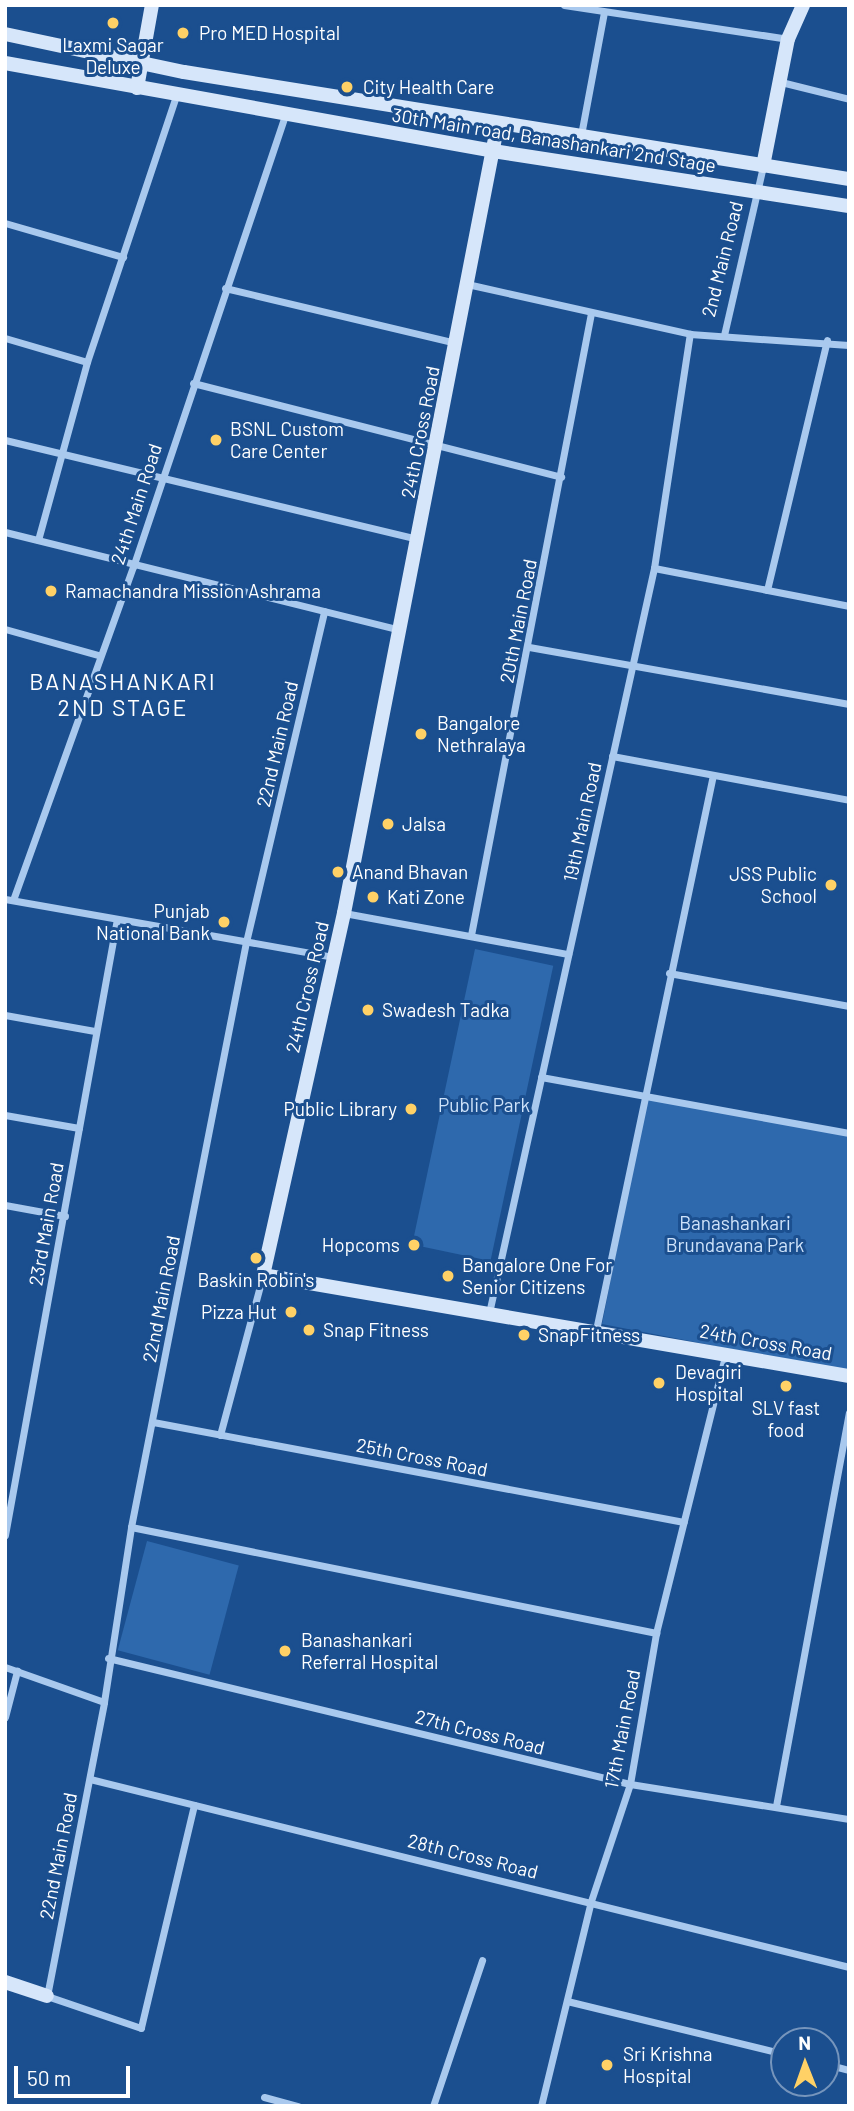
<!DOCTYPE html>
<style>
body{margin:0}
#map{position:relative;width:854px;height:2111px;overflow:hidden;background:#1b4f8f;font-family:Barlow,sans-serif}
div>[style]{position:absolute}
.green>*{inset:0;background:#2e69ad;transform-origin:0 0}
.street>*{height:7px;margin:-3.5px;padding:0 3.5px;transform-origin:3.5px;border-radius:3.5px;background:#a9c9ee}
.secondary>*{height:14px;margin:-7px;padding:0 7px;transform-origin:7px;border-radius:7px;background:#d6e6fa}
.dots>*{width:19px;height:19px;translate:-50% -50%;box-sizing:border-box;border:4px solid #1b4f8f;border-radius:50%}
span{translate:-50% -50%;white-space:nowrap;text-align:center;line-height:1.15;-webkit-text-stroke:6px #1b4f8f;paint-order:stroke}
.poi-label{font-size:19px;color:#fff}
.left{translate:0 -50%;text-align:left}
.right{translate:-100% -50%;text-align:right}
.street-label{font-size:19px;color:#fff}
.park-label{font-size:19px;color:#cfe3fa}
.quarter-label{font-size:23px;color:#fff;letter-spacing:2px}
.frame{position:absolute;inset:0;border:7px solid #fff;pointer-events:none}
.north{position:absolute;left:770px;top:2027px;width:70px;height:70px;box-sizing:border-box;background:#1b4f8f;border:2px solid #7695bc;border-radius:50%;rotate:359deg;font-size:19px;font-weight:700;line-height:28px;text-align:center;color:#fff}
.north::after{content:'';display:block;margin:auto;width:24px;height:32px;background:#ffd166;clip-path:polygon(50% 0,100% 100%,50% 72%,0 100%)}
.scale{position:absolute;left:14px;top:2066px;width:116px;height:32px;box-sizing:border-box;border:4px solid #fff;border-top:0;padding-left:9px;font-size:21px;line-height:24px;white-space:nowrap;color:#fff;-webkit-text-stroke:5px #1b4f8f;paint-order:stroke}
</style>
<div id="map">
<div class="green">
<div style="left:475px;top:949px;width:80px;height:302px;rotate:12deg"></div>
<div style="clip-path:polygon(647px 1097px,849px 1136px,849px 1372px,602px 1324px)"></div>
<div style="left:147px;top:1541px;width:95px;height:113px;rotate:15deg"></div>
</div>
<div class="street">
<div style="left:564px;top:5px;width:227px;rotate:8.6deg"></div>
<div style="left:781px;top:82px;width:70px;rotate:14deg"></div>
<div style="left:581px;top:135px;width:125px;rotate:-79.4deg"></div>
<div style="left:5px;top:223px;width:123px;rotate:16.1deg"></div>
<div style="left:467px;top:284px;width:229px;rotate:12.6deg"></div>
<div style="left:690px;top:334px;width:159px;rotate:4deg"></div>
<div style="left:225px;top:288px;width:237px;rotate:13.4deg"></div>
<div style="left:724px;top:335px;width:173px;rotate:-77deg"></div>
<div style="left:5px;top:338px;width:85px;rotate:16.3deg"></div>
<div style="left:193px;top:383px;width:380px;rotate:14.3deg"></div>
<div style="left:5px;top:440px;width:425px;rotate:13.5deg"></div>
<div style="left:5px;top:532px;width:407px;rotate:13.9deg"></div>
<div style="left:38px;top:540px;width:185px;rotate:-74.6deg"></div>
<div style="left:87px;top:362px;width:280px;rotate:-71.5deg"></div>
<div style="left:654px;top:568px;width:199px;rotate:11deg"></div>
<div style="left:767px;top:590px;width:257px;rotate:-76.5deg"></div>
<div style="left:5px;top:629px;width:97px;rotate:15.6deg"></div>
<div style="left:529px;top:647px;width:325px;rotate:10.1deg"></div>
<div style="left:612px;top:756px;width:241px;rotate:10.5deg"></div>
<div style="left:5px;top:899px;width:333px;rotate:10deg"></div>
<div style="left:13px;top:900px;width:354px;rotate:-70.2deg"></div>
<div style="left:133px;top:567px;width:476px;rotate:-71.4deg"></div>
<div style="left:344px;top:913px;width:228px;rotate:10.4deg"></div>
<div style="left:471px;top:935px;width:633px;rotate:-79.08deg"></div>
<div style="left:669px;top:973px;width:183px;rotate:10.4deg"></div>
<div style="left:5px;top:1015px;width:91px;rotate:10.1deg"></div>
<div style="left:541px;top:1077px;width:313px;rotate:10.3deg"></div>
<div style="left:5px;top:1115px;width:75px;rotate:10deg"></div>
<div style="left:5px;top:1205px;width:61px;rotate:10.4deg"></div>
<div style="left:489px;top:1313px;width:763px;rotate:-77.51deg"></div>
<div style="left:654px;top:568px;width:237px;rotate:-81.3deg"></div>
<div style="left:596px;top:1330px;width:567px;rotate:-78.1deg"></div>
<div style="left:153px;top:1422px;width:540px;rotate:10.67deg"></div>
<div style="left:220px;top:1435px;width:166px;rotate:-75deg"></div>
<div style="left:131px;top:1527px;width:536px;rotate:11.41deg"></div>
<div style="left:5px;top:1535px;width:626px;rotate:-79.7deg"></div>
<div style="left:108px;top:1658px;width:537px;rotate:13.57deg"></div>
<div style="left:630px;top:1784px;width:222px;rotate:9.1deg"></div>
<div style="left:5px;top:1667px;width:105px;rotate:19.5deg"></div>
<div style="left:5px;top:1717px;width:48px;rotate:-75.4deg"></div>
<div style="left:90px;top:1779px;width:782px;rotate:13.91deg"></div>
<div style="left:194px;top:1805px;width:229px;rotate:103.4deg"></div>
<div style="left:141px;top:2028px;width:99px;rotate:-161.2deg"></div>
<div style="left:47px;top:1996px;width:299px;rotate:-79deg"></div>
<div style="left:104px;top:1702px;width:177px;rotate:-81.2deg"></div>
<div style="left:131px;top:1527px;width:596px;rotate:-78.88deg"></div>
<div style="left:246px;top:942px;width:340px;rotate:-76.7deg"></div>
<div style="left:776px;top:1806px;width:400px;rotate:-79.5deg"></div>
<div style="left:567px;top:2001px;width:223px;rotate:13.7deg"></div>
<div style="left:826px;top:2064px;width:24px;rotate:15deg"></div>
<div style="left:264px;top:2097px;width:35px;rotate:15deg"></div>
<div style="left:433px;top:2106px;width:154px;rotate:-71.4deg"></div>
<div style="left:541px;top:2106px;width:211px;rotate:-76.3deg"></div>
<div style="left:591px;top:1901px;width:123px;rotate:-71.6deg"></div>
<div style="left:630px;top:1784px;width:153px;rotate:-80.2deg"></div>
<div style="left:656px;top:1633px;width:285px;rotate:-76deg"></div>
</div>
<div class="secondary">
<div style="left:5px;top:34px;width:183px;rotate:12deg"></div>
<div style="left:184px;top:72px;width:674px;rotate:9.14deg"></div>
<div style="left:5px;top:63px;width:496px;rotate:10.2deg"></div>
<div style="left:493px;top:151px;width:360px;rotate:8.8deg"></div>
<div style="left:137px;top:88px;width:84px;rotate:-79.8deg"></div>
<div style="left:498px;top:123px;width:805px;rotate:101.03deg"></div>
<div style="left:344px;top:913px;width:371px;rotate:102.6deg"></div>
<div style="left:263px;top:1275px;width:595px;rotate:9.78deg"></div>
<div style="left:763px;top:166px;width:129px;rotate:-78.9deg"></div>
<div style="left:788px;top:39px;width:37px;rotate:-66deg"></div>
<div style="left:5px;top:1982px;width:44px;rotate:18.4deg"></div>
</div>
<div class="dots">
<div style="left:113px;top:23px;background:#ffd166"></div>
<div style="left:183px;top:33px;background:#ffd166"></div>
<div style="left:347px;top:87px;background:#ffd166"></div>
<div style="left:216px;top:440px;background:#ffd166"></div>
<div style="left:51px;top:591px;background:#ffd166"></div>
<div style="left:421px;top:734px;background:#ffd166"></div>
<div style="left:388px;top:824px;background:#ffd166"></div>
<div style="left:338px;top:872px;background:#ffd166"></div>
<div style="left:831px;top:885px;background:#ffd166"></div>
<div style="left:373px;top:897px;background:#ffd166"></div>
<div style="left:224px;top:922px;background:#ffd166"></div>
<div style="left:368px;top:1010px;background:#ffd166"></div>
<div style="left:411px;top:1109px;background:#ffd166"></div>
<div style="left:414px;top:1245px;background:#ffd166"></div>
<div style="left:256px;top:1258px;background:#ffd166"></div>
<div style="left:448px;top:1276px;background:#ffd166"></div>
<div style="left:291px;top:1312px;background:#ffd166"></div>
<div style="left:309px;top:1330px;background:#ffd166"></div>
<div style="left:524px;top:1335px;background:#ffd166"></div>
<div style="left:659px;top:1383px;background:#ffd166"></div>
<div style="left:786px;top:1386px;background:#ffd166"></div>
<div style="left:285px;top:1651px;background:#ffd166"></div>
<div style="left:607px;top:2065px;background:#ffd166"></div>
</div>
<div class="poi-label">
<span class="left" style="left:199px;top:33px">Pro MED Hospital</span>
<span style="left:113px;top:56px">Laxmi Sagar<br>Deluxe</span>
<span class="left" style="left:363px;top:87px">City Health Care</span>
<span class="left" style="left:230px;top:440px">BSNL Custom<br>Care Center</span>
<span class="left" style="left:65px;top:591px">Ramachandra Mission Ashrama</span>
<span class="left" style="left:437px;top:734px">Bangalore<br>Nethralaya</span>
<span class="left" style="left:402px;top:824px">Jalsa</span>
<span class="left" style="left:352px;top:872px">Anand Bhavan</span>
<span class="right" style="left:817px;top:885px">JSS Public<br>School</span>
<span class="left" style="left:387px;top:897px">Kati Zone</span>
<span class="right" style="left:210px;top:922px">Punjab<br>National Bank</span>
<span class="left" style="left:382px;top:1010px">Swadesh Tadka</span>
<span class="right" style="left:397px;top:1109px">Public Library</span>
<span class="right" style="left:400px;top:1245px">Hopcoms</span>
<span class="left" style="left:462px;top:1276px">Bangalore One For<br>Senior Citizens</span>
<span style="left:256px;top:1280px">Baskin Robin's</span>
<span class="right" style="left:277px;top:1312px">Pizza Hut</span>
<span class="left" style="left:323px;top:1330px">Snap Fitness</span>
<span class="left" style="left:538px;top:1335px">SnapFitness</span>
<span class="left" style="left:675px;top:1383px">Devagiri<br>Hospital</span>
<span style="left:786px;top:1419px">SLV fast<br>food</span>
<span class="left" style="left:301px;top:1651px">Banashankari<br>Referral Hospital</span>
<span class="left" style="left:623px;top:2065px">Sri Krishna<br>Hospital</span>
</div>
<div class="street-label">
<span style="left:554px;top:140px;rotate:9deg">30th Main road, Banashankari 2nd Stage</span>
<span style="left:722px;top:259px;rotate:-76deg">2nd Main Road</span>
<span style="left:420px;top:432px;rotate:-79deg">24th Cross Road</span>
<span style="left:136px;top:504px;rotate:-72deg">24th Main Road</span>
<span style="left:518px;top:621px;rotate:-79deg">20th Main Road</span>
<span style="left:277px;top:744px;rotate:-77deg">22nd Main Road</span>
<span style="left:582px;top:822px;rotate:-78deg">19th Main Road</span>
<span style="left:307px;top:987px;rotate:-77deg">24th Cross Road</span>
<span style="left:46px;top:1224px;rotate:-80deg">23rd Main Road</span>
<span style="left:161px;top:1299px;rotate:-79deg">22nd Main Road</span>
<span style="left:766px;top:1342px;rotate:10deg">24th Cross Road</span>
<span style="left:422px;top:1457px;rotate:11deg">25th Cross Road</span>
<span style="left:622px;top:1729px;rotate:-79deg">17th Main Road</span>
<span style="left:480px;top:1732px;rotate:14deg">27th Cross Road</span>
<span style="left:58px;top:1856px;rotate:-79deg">22nd Main Road</span>
<span style="left:473px;top:1856px;rotate:14deg">28th Cross Road</span>
</div>
<div class="park-label">
<span style="left:484px;top:1105px">Public Park</span>
<span style="left:735px;top:1234px">Banashankari<br>Brundavana Park</span>
</div>
<div class="quarter-label">
<span style="left:123px;top:694px">BANASHANKARI<br>2ND STAGE</span>
</div>
<div class="frame"></div>
<div class="north">N</div>
<div class="scale">50 m</div>
</div>
